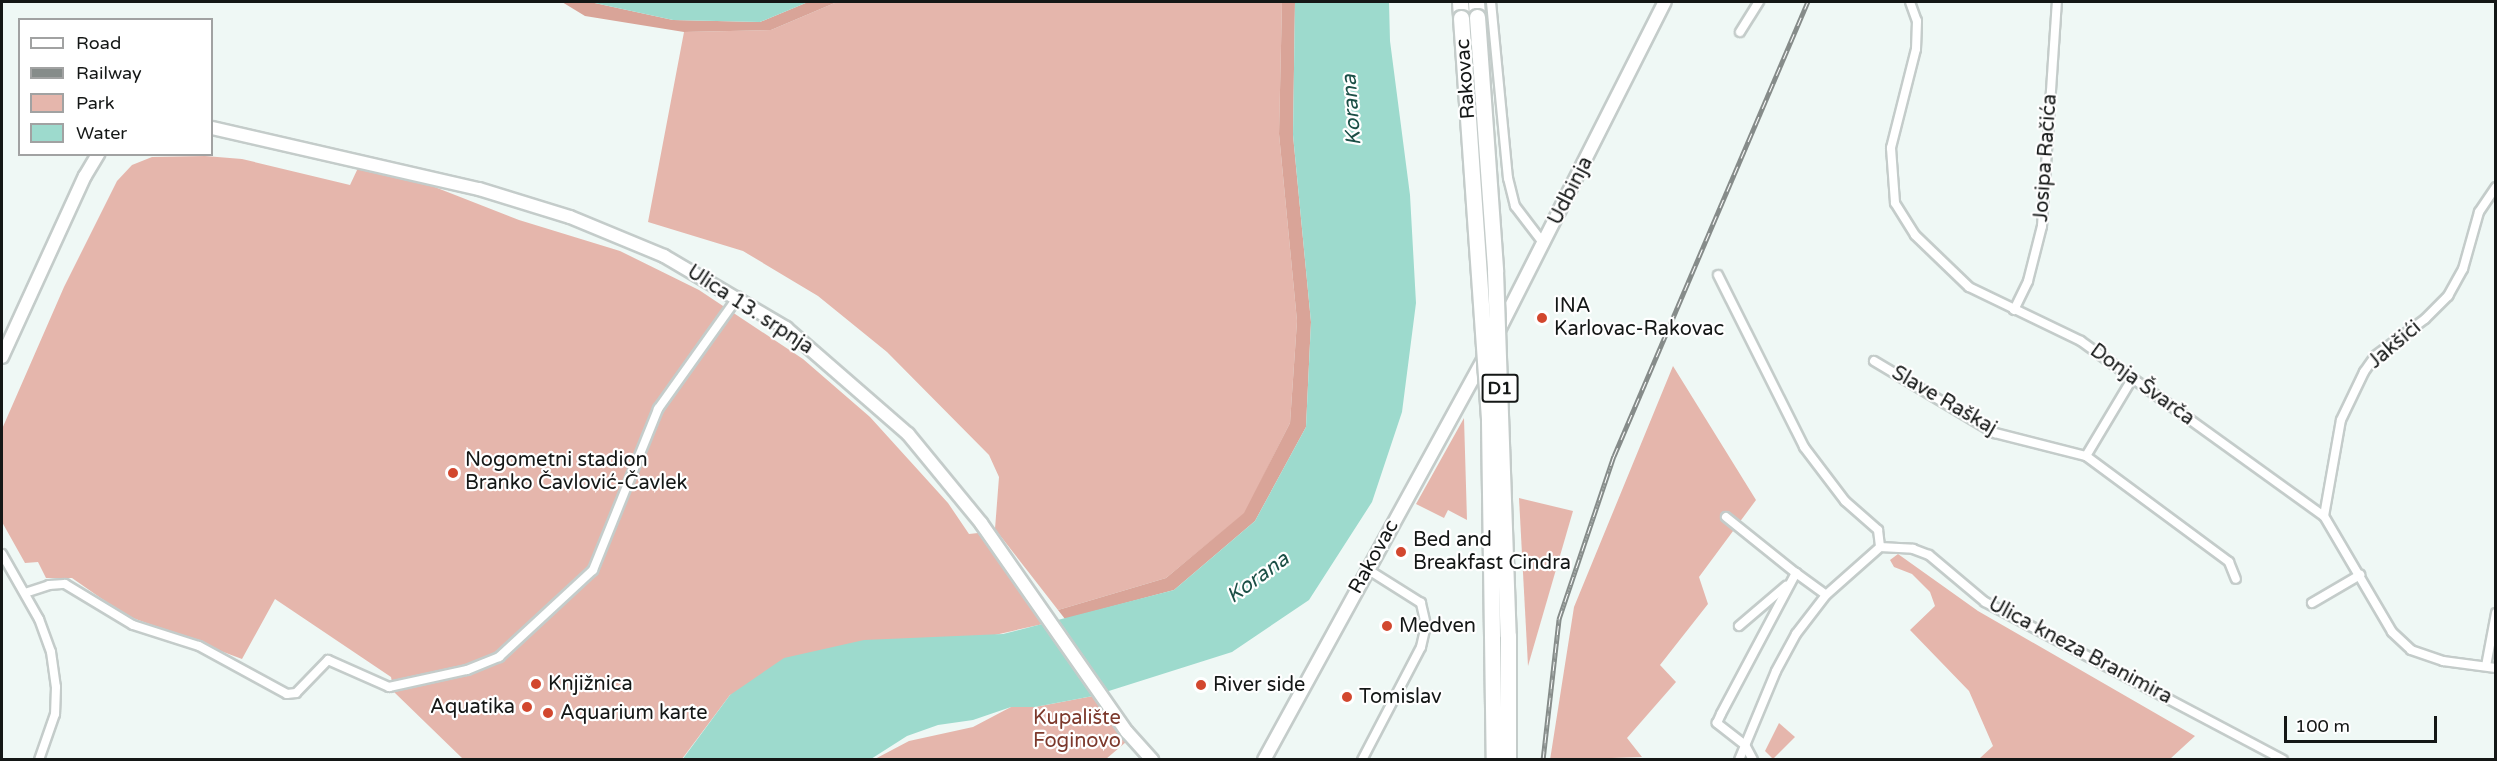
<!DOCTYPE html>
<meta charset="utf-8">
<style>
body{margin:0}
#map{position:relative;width:2497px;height:761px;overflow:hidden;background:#eff8f5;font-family:"Varela Round",sans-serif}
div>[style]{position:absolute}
.green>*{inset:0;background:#e5b6ac}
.forest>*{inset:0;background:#d9a498}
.water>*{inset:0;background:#9ddacd}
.roads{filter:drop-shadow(2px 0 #c4ccca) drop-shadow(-2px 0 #c4ccca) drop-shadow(0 2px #c4ccca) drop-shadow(0 -2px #c4ccca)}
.street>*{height:8px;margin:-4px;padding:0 4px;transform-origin:4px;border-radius:4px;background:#fff}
.secondary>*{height:12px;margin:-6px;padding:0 6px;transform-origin:6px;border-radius:6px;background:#fff}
.highway>*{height:15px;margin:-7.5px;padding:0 7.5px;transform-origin:7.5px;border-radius:7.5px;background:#fff}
.rail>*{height:5px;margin-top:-2.5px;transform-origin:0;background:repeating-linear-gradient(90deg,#fff 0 9px,#868c8a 0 18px);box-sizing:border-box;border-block:2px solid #868c8a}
.bridges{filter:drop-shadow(2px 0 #c4ccca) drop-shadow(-2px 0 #c4ccca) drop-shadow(0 2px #c4ccca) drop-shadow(0 -2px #c4ccca)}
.highway-bridge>*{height:15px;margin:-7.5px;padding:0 7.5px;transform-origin:7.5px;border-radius:7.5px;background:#fff}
.dots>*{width:16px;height:16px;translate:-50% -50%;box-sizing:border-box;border:3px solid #fff;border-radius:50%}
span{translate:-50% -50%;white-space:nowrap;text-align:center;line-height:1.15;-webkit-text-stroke:4.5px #fff;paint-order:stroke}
.shield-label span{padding:2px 4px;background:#fff;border:2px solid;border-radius:4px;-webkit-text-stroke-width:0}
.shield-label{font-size:18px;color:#141716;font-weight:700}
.street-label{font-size:20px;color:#141716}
.poi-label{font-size:20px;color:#141716}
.left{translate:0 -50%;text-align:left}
.right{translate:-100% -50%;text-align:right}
.park-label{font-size:20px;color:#7c392c}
.water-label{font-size:21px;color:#1b4f46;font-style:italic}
.frame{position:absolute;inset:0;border:3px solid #141716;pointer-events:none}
.legend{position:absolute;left:18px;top:18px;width:195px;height:138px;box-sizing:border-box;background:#fff;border:2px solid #a1a2a2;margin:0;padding:8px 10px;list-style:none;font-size:18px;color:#141716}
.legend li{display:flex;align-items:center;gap:12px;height:30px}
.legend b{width:30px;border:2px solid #a1a2a2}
.scale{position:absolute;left:2284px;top:716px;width:153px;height:27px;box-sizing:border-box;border:3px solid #141716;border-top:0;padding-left:8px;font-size:18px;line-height:21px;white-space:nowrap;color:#141716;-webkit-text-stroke:4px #fff;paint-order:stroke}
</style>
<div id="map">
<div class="green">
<div style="clip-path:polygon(837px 2px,1282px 2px,1279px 134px,1297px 321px,1290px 423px,1245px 513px,1166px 578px,1058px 610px,995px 529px,999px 477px,989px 455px,887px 352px,818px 296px,743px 251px,648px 222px,684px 32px,771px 30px)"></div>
<div style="clip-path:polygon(205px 156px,242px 159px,350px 185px,358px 168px,427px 184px,519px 220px,620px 251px,699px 290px,803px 359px,870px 417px,948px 503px,969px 534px,978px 533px,1043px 624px,730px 695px,682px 759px,463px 759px,394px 692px,391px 677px,275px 599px,242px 659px,125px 615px,72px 578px,46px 578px,38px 562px,25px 563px,2px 522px,2px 429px,64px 287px,117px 181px,132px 165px,152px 157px)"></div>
<div style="clip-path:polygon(1673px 366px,1756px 500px,1699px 577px,1708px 604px,1660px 665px,1676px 682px,1627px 738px,1642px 757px,1550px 760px,1574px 607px)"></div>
<div style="clip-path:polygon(1464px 418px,1467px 520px,1448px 510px,1444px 518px,1416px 504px)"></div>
<div style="clip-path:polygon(1519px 498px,1573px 511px,1528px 666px)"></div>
<div style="clip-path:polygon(1898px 554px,1978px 611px,2195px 736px,2170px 759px,1979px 759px,1993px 746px,1969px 691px,1910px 630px,1935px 606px,1930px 592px,1912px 574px,1894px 567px,1890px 560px)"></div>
<div style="clip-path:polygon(1093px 696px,1126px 742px,1106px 759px,873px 760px,909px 741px,973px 727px,1011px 707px,1035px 707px)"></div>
<div style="clip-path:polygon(1779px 723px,1795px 737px,1773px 759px,1765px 751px)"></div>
</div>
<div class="forest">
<div style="clip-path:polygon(562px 2px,590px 2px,673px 20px,760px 22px,808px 2px,837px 2px,771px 30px,684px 32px,585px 16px)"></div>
<div style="clip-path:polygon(1282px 2px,1295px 2px,1293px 135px,1311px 322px,1306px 427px,1255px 521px,1174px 590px,1065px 619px,1058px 610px,1166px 578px,1244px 513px,1290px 423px,1297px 321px,1279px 134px)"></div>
</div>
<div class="water">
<div style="clip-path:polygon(590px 2px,808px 2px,760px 22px,673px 20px)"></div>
<div style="clip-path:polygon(1295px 2px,1389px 2px,1390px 41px,1410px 195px,1416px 303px,1402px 412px,1372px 502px,1309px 600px,1232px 652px,1093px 696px,1035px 707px,1011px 707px,973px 720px,938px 725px,907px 736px,871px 759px,682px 760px,730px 695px,784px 658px,864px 640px,1003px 634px,1174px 590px,1255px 521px,1306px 427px,1311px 322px,1293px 135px)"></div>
</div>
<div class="roads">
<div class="street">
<div style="left:1491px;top:2px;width:177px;rotate:84.5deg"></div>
<div style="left:1508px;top:178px;width:29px;rotate:76deg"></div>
<div style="left:1515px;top:206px;width:48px;rotate:52.7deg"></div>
<div style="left:1910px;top:2px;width:20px;rotate:70deg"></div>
<div style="left:1917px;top:21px;width:28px;rotate:92deg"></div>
<div style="left:1916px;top:49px;width:102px;rotate:104.2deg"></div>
<div style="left:1891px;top:148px;width:55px;rotate:85.8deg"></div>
<div style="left:1895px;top:203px;width:38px;rotate:58deg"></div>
<div style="left:1915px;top:235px;width:75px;rotate:43.9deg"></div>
<div style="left:1969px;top:287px;width:124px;rotate:25.7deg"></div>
<div style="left:2081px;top:341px;width:299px;rotate:35.8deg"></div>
<div style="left:2324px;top:516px;width:134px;rotate:59.6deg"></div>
<div style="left:2392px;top:632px;width:26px;rotate:43deg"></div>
<div style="left:2411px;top:650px;width:34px;rotate:19deg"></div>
<div style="left:2443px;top:661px;width:53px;rotate:7.5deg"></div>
<div style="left:1740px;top:32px;width:36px;rotate:-58deg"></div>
<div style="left:1718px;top:275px;width:192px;rotate:63.4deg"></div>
<div style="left:1804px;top:447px;width:68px;rotate:52.8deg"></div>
<div style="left:1845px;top:501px;width:44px;rotate:41.3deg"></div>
<div style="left:1878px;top:530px;width:17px;rotate:83deg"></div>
<div style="left:2014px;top:310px;width:32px;rotate:-64deg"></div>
<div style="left:2028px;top:281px;width:57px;rotate:-75.7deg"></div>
<div style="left:2042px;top:226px;width:225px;rotate:-86.2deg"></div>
<div style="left:1874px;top:361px;width:141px;rotate:30.8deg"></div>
<div style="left:1995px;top:433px;width:94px;rotate:14.2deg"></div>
<div style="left:2086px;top:456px;width:178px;rotate:36.5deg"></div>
<div style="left:2229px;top:562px;width:18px;rotate:68deg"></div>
<div style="left:2086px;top:456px;width:90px;rotate:-59.1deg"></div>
<div style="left:2324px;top:516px;width:97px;rotate:-80deg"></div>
<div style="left:2341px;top:420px;width:53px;rotate:-64.4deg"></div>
<div style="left:2364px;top:372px;width:19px;rotate:-55deg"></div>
<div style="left:2375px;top:356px;width:62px;rotate:-36.5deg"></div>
<div style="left:2425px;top:319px;width:33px;rotate:-45deg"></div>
<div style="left:2448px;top:296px;width:31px;rotate:-61deg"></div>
<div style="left:2463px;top:269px;width:59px;rotate:-74.3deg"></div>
<div style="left:2479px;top:212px;width:30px;rotate:-56deg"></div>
<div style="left:1726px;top:517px;width:90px;rotate:38.7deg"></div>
<div style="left:1880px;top:547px;width:33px;rotate:3deg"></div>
<div style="left:1913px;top:549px;width:17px;rotate:21deg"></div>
<div style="left:1929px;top:555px;width:73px;rotate:40deg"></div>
<div style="left:1985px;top:602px;width:337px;rotate:27.9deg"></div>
<div style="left:2px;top:554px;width:75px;rotate:60.4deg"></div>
<div style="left:39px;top:619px;width:35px;rotate:70deg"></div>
<div style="left:51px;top:652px;width:35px;rotate:82deg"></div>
<div style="left:56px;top:687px;width:27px;rotate:92deg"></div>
<div style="left:55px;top:714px;width:49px;rotate:109.2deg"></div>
<div style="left:25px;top:593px;width:25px;rotate:-18deg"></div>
<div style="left:49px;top:585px;width:16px;rotate:-4deg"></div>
<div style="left:65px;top:584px;width:79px;rotate:31.1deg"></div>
<div style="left:133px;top:625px;width:69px;rotate:17.7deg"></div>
<div style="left:199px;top:646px;width:100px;rotate:28.6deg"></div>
<div style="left:287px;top:694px;width:9px;rotate:-6deg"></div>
<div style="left:296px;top:693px;width:46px;rotate:-45.9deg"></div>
<div style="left:328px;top:660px;width:67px;rotate:23.9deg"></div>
<div style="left:389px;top:687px;width:80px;rotate:-12.3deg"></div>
<div style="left:467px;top:670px;width:35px;rotate:-22deg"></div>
<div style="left:499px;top:657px;width:128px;rotate:-42.8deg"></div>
<div style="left:593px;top:570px;width:174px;rotate:-68deg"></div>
<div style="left:658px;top:409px;width:138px;rotate:-54.5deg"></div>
<div style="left:2312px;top:603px;width:56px;rotate:-30.3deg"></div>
<div style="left:1739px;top:626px;width:62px;rotate:-40.4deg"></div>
<div style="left:2486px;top:666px;width:54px;rotate:-79.3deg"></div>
<div style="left:1362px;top:760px;width:127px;rotate:-62.4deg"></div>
<div style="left:1421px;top:647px;width:23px;rotate:-77deg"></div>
<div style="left:1426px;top:625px;width:23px;rotate:-103deg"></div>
<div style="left:1421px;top:603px;width:64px;rotate:-147.8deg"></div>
<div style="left:1739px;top:760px;width:96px;rotate:-67.4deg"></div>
<div style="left:1776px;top:671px;width:42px;rotate:-61.6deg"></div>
<div style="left:1796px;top:634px;width:49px;rotate:-52.4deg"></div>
<div style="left:1826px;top:595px;width:72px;rotate:-41.6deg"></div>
<div style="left:1753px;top:760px;width:17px;rotate:-118deg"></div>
<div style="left:1745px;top:745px;width:36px;rotate:-142deg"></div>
<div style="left:1717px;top:723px;width:10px;rotate:-66deg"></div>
<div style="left:1721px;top:714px;width:160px;rotate:-62deg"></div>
<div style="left:1796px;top:573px;width:37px;rotate:36deg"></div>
</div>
<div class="secondary">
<div style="left:212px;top:128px;width:274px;rotate:12.9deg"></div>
<div style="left:479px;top:189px;width:95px;rotate:17.1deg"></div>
<div style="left:570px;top:217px;width:102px;rotate:22.5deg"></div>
<div style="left:664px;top:256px;width:142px;rotate:30.5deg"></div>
<div style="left:786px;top:328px;width:162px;rotate:41deg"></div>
<div style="left:908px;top:434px;width:115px;rotate:50.6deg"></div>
<div style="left:981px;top:523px;width:255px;rotate:55.1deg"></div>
<div style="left:1127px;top:732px;width:38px;rotate:48deg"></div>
<div style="left:1498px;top:332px;width:370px;rotate:-63.2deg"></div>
<div style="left:2px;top:357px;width:199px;rotate:-65.4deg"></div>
<div style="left:85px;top:176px;width:26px;rotate:-59deg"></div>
<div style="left:1264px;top:760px;width:460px;rotate:-61.3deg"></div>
</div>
<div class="highway">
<div style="left:1460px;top:2px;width:16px;rotate:86deg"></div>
<div style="left:1476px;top:2px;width:15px;rotate:86deg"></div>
</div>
</div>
<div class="rail">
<div style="left:1543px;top:760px;width:142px;rotate:-83.5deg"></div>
<div style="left:1559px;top:619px;width:172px;rotate:-71.4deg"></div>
<div style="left:1614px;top:456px;width:494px;rotate:-66.9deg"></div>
</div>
<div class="bridges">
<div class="highway-bridge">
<div style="left:1477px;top:17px;width:255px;rotate:85.9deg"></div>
<div style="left:1495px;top:271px;width:365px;rotate:88deg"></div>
<div style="left:1508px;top:636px;width:124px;rotate:90deg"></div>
<div style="left:1461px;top:18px;width:404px;rotate:86deg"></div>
<div style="left:1489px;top:421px;width:339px;rotate:89.2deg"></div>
</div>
</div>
<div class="dots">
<div style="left:1542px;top:318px;background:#d2472e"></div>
<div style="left:453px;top:473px;background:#d2472e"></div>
<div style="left:1401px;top:552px;background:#d2472e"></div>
<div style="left:1387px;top:626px;background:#d2472e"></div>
<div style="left:536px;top:684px;background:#d2472e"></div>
<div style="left:1201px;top:685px;background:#d2472e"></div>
<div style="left:1347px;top:697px;background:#d2472e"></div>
<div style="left:527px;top:707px;background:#d2472e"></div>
<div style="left:548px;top:713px;background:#d2472e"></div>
</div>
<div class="shield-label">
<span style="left:1500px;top:388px">D1</span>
</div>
<div class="street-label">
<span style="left:1466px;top:79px;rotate:-94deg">Rakovac</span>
<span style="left:2046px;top:158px;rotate:-86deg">Josipa Račića</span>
<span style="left:1571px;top:191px;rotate:-63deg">Udbinja</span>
<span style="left:750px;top:310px;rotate:33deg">Ulica 13. srpnja</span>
<span style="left:2395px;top:345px;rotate:-40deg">Jakšići</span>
<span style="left:2142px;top:385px;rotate:36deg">Donja Švarča</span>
<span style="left:1944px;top:401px;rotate:30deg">Slave Raškaj</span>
<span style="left:1374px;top:557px;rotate:-61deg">Rakovac</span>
<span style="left:2080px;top:651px;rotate:28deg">Ulica kneza Branimira</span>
</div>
<div class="poi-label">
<span class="left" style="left:1554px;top:318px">INA<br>Karlovac-Rakovac</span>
<span class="left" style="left:465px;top:472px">Nogometni stadion<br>Branko Čavlović-Čavlek</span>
<span class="left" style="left:1413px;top:552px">Bed and<br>Breakfast Cindra</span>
<span class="left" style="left:1399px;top:626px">Medven</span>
<span class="left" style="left:548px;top:684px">Knjižnica</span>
<span class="left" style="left:1213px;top:685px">River side</span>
<span class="left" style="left:1359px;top:697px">Tomislav</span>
<span class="right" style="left:515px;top:707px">Aquatika</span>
<span class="left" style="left:560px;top:713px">Aquarium karte</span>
</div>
<div class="park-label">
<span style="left:1077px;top:730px">Kupalište<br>Foginovo</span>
</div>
<div class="water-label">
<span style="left:1352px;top:110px;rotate:-94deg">Korana</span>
<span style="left:1258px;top:578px;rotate:-36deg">Korana</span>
</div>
<div class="frame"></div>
<ul class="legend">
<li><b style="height:8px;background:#fff"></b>Road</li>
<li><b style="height:8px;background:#868c8a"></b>Railway</li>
<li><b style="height:16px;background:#e5b6ac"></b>Park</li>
<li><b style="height:16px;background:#9ddacd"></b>Water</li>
</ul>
<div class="scale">100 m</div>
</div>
